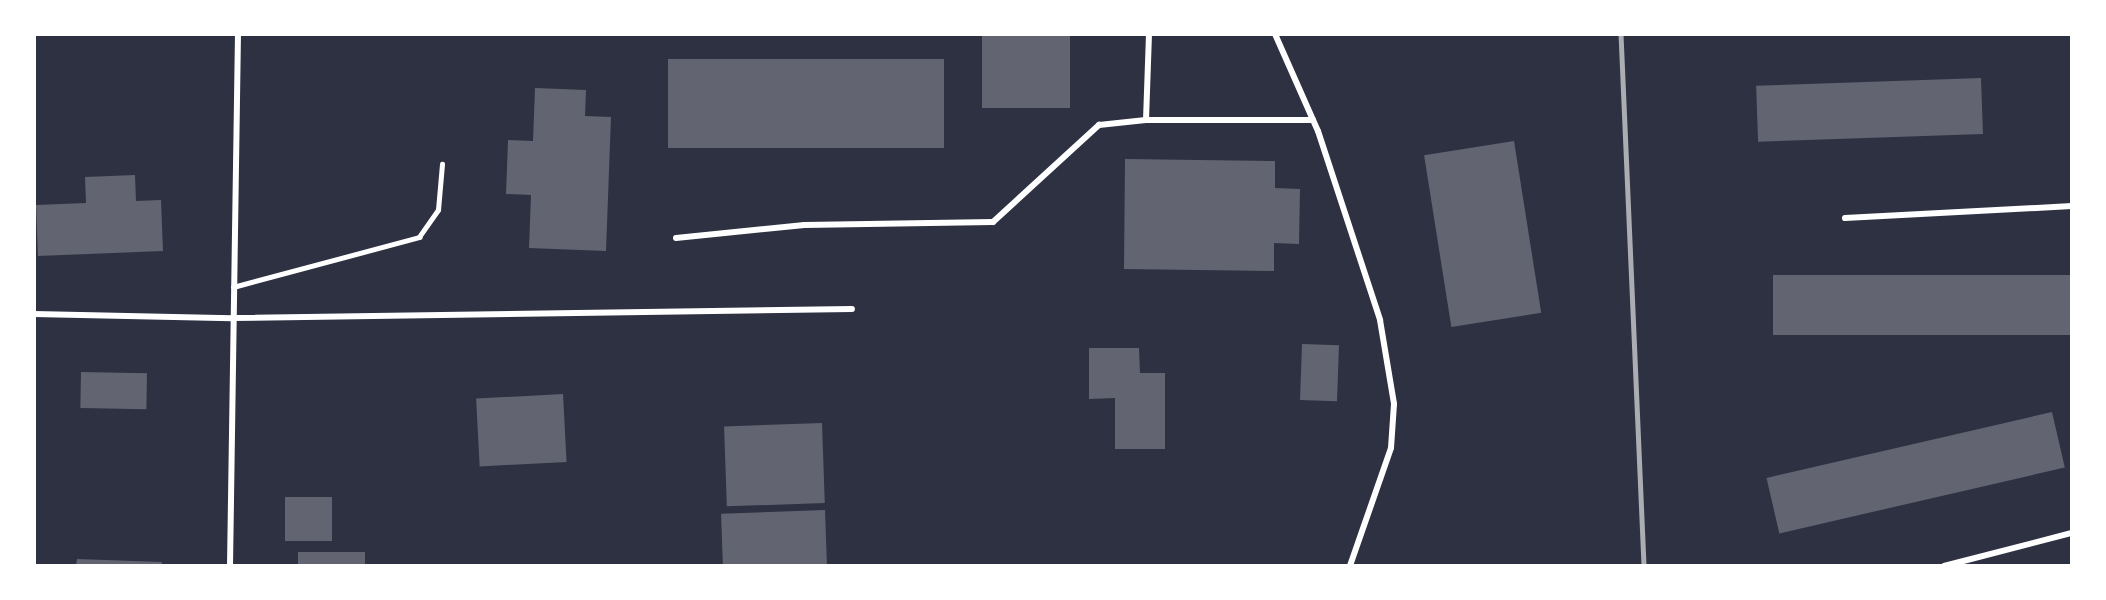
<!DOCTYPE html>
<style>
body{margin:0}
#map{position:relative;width:2106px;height:600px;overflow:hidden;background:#2d3142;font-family:"Roboto Serif",serif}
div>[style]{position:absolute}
.building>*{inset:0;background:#626471;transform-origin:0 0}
.service>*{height:4.5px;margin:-2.25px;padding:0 2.25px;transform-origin:2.25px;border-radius:2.25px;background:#fff}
.minor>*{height:6px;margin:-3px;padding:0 3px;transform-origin:3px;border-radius:3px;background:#fff}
.rail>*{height:4.5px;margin:-2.25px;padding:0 2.25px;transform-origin:2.25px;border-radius:2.25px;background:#abadb3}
span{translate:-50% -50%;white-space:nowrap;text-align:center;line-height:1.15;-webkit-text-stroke:4.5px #fff;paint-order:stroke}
.frame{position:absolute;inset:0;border:36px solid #fff;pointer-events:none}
</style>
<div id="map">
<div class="building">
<div style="left:982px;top:34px;width:88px;height:74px"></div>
<div style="left:668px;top:59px;width:276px;height:89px"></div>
<div style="left:1981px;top:78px;width:56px;height:225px;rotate:88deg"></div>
<div style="clip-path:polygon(535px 88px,586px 90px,585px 116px,611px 117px,606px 251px,529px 248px,531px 195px,506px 194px,508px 140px,533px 141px)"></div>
<div style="left:1514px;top:141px;width:174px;height:91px;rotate:81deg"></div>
<div style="clip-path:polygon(1125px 159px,1275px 161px,1275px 188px,1300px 189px,1299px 244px,1274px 243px,1274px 271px,1124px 269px)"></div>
<div style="clip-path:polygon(135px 175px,136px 201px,161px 200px,163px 251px,38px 256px,36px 205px,86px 203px,85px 177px)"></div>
<div style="left:2072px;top:275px;width:60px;height:299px;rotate:90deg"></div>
<div style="left:1302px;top:344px;width:37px;height:56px;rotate:2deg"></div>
<div style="clip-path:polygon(1089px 348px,1139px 348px,1140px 373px,1165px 373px,1165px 449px,1115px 449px,1115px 398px,1089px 399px)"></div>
<div style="left:81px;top:372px;width:66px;height:36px;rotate:1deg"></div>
<div style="left:563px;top:394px;width:68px;height:87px;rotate:87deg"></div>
<div style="left:2052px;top:412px;width:57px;height:293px;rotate:77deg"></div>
<div style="left:822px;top:423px;width:80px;height:98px;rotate:88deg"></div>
<div style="left:285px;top:497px;width:47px;height:44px"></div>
<div style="left:825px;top:510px;width:56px;height:104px;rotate:88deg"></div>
<div style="left:298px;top:552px;width:67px;height:14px"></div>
<div style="clip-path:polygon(77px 559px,162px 562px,161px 566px,76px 566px)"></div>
</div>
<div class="service">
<div style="left:233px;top:287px;width:193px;rotate:-15deg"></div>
<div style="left:419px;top:237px;width:33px;rotate:-55deg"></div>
<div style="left:438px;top:210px;width:46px;rotate:-85deg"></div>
</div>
<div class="minor">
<div style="left:1275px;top:34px;width:106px;rotate:66.1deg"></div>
<div style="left:1318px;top:131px;width:199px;rotate:71.8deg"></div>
<div style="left:1380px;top:320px;width:85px;rotate:80.5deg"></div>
<div style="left:1394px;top:404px;width:44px;rotate:93.9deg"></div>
<div style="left:1391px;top:448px;width:125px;rotate:109.2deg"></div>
<div style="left:1146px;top:120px;width:86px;rotate:-88deg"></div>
<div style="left:1845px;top:218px;width:227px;rotate:-3deg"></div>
<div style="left:676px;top:238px;width:129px;rotate:-5.8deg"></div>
<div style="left:804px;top:225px;width:189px;rotate:-0.9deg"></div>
<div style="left:993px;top:222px;width:144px;rotate:-42.5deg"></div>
<div style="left:1099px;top:125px;width:47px;rotate:-6.1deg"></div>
<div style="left:1146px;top:120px;width:167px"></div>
<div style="left:34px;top:314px;width:198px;rotate:1.2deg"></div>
<div style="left:232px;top:318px;width:620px;rotate:-0.83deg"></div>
<div style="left:230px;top:566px;width:532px;rotate:-89.14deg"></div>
<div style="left:1944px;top:566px;width:132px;rotate:-14.5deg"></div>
</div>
<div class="rail">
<div style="left:1621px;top:34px;width:532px;rotate:87.52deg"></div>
</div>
<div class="frame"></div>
</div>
